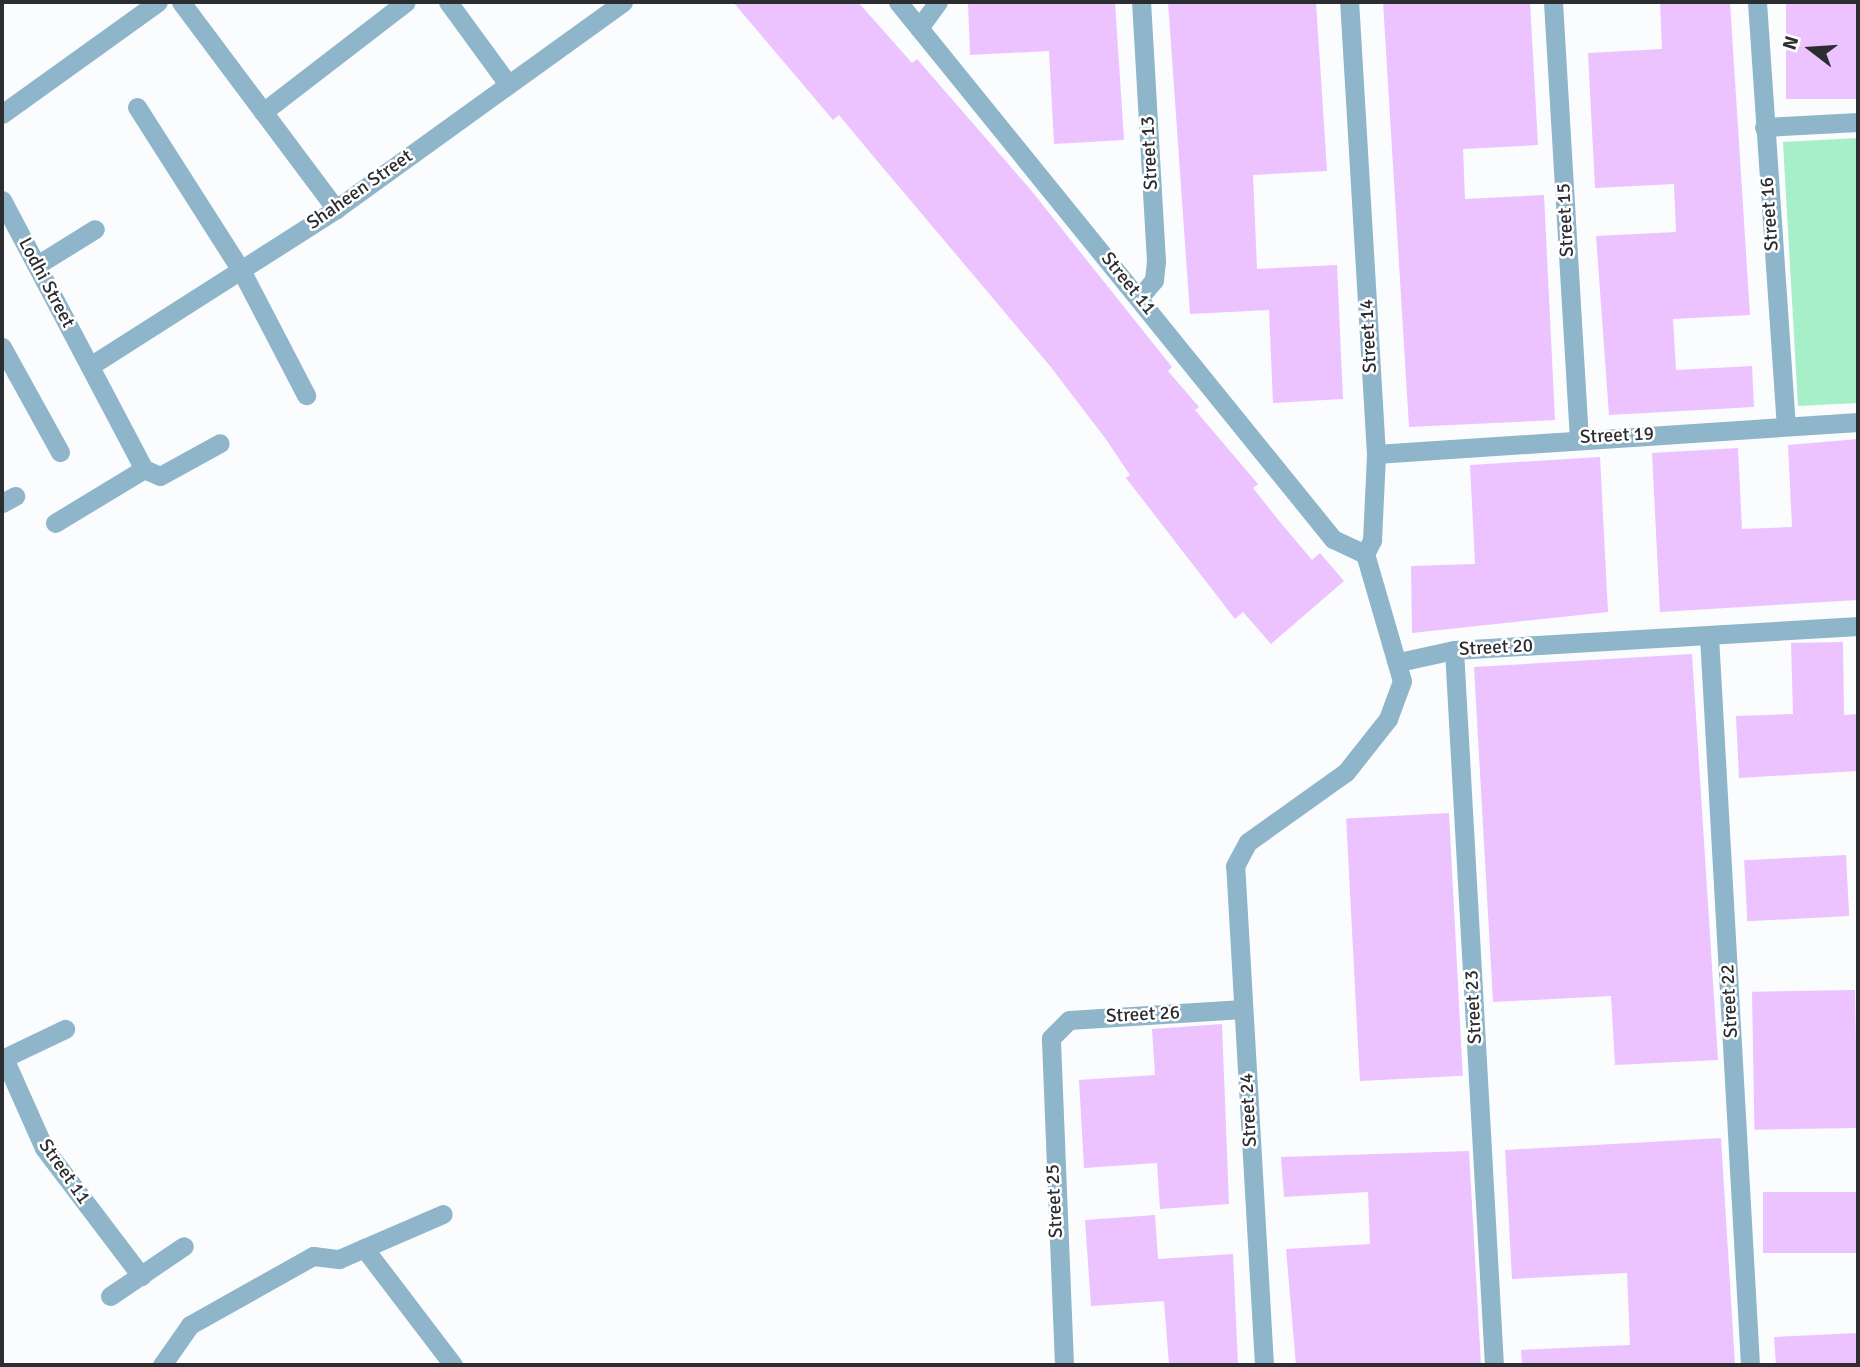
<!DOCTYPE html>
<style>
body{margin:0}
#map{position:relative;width:1860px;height:1367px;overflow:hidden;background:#fbfcfe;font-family:Signika,sans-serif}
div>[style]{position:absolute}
.green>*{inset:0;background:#a6efc8}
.building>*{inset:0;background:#ecc3fe;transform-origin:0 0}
.minor>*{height:19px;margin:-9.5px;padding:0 9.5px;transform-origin:9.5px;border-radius:9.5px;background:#8eb5ca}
span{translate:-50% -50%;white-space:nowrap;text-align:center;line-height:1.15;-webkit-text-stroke:5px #fff;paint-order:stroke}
.street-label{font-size:19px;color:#2c2d31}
.frame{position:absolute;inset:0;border:4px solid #2c2d31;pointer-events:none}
.north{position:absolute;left:1776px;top:14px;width:70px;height:70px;-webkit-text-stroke:5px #fff;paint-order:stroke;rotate:287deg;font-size:19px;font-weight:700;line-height:28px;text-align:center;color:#2c2d31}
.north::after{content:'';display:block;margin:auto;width:24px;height:32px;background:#2c2d31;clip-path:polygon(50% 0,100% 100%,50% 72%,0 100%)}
</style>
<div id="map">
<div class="green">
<div style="clip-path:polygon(1858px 138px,1858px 403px,1798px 406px,1783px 142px)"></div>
</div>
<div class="building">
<div style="clip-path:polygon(733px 2px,858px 2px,912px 63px,917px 59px,1030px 189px,1172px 367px,1168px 371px,1199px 407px,1195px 410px,1258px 484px,1253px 488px,1280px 522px,1312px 560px,1320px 553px,1344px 581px,1271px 644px,1243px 612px,1235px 619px,1126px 478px,1130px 475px,1105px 438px,1050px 366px,868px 150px,839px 115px,833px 120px)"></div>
<div style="clip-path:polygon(968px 2px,1115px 2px,1124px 140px,1054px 144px,1049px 51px,970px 55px)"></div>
<div style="clip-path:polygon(1168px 2px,1316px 2px,1327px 171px,1253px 175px,1257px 269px,1337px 265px,1343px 399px,1273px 403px,1269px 310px,1190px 314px)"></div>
<div style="clip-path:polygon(1383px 2px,1530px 2px,1538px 145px,1463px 149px,1465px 199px,1544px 195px,1555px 420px,1409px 427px)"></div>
<div style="clip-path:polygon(1660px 2px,1730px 2px,1750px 315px,1673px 319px,1676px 370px,1752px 366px,1754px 407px,1609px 415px,1596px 236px,1676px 232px,1674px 184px,1595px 188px,1588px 53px,1662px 49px)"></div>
<div style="left:1786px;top:2px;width:70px;height:97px"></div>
<div style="clip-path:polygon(1858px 439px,1858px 600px,1660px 612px,1652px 453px,1738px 448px,1742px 529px,1792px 527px,1788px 445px)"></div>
<div style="clip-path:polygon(1600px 457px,1608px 612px,1412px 633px,1411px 566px,1475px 564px,1470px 465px)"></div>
<div style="clip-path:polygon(1843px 642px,1844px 715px,1858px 714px,1858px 771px,1739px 778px,1736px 716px,1793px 714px,1791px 643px)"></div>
<div style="clip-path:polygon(1692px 654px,1718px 1060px,1615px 1065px,1611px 996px,1493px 1002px,1474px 667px)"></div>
<div style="left:1449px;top:813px;width:263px;height:103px;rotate:87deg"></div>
<div style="left:1846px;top:855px;width:61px;height:102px;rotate:87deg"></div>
<div style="left:1855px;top:990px;width:138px;height:103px;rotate:89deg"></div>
<div style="clip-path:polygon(1222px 1024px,1229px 1204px,1160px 1209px,1157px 1163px,1084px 1168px,1079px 1080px,1155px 1075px,1152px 1029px)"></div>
<div style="clip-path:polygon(1721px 1138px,1735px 1365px,1522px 1365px,1521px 1350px,1630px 1345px,1627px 1273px,1512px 1279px,1505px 1150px)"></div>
<div style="clip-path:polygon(1469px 1151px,1481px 1365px,1296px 1365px,1286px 1249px,1370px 1244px,1368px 1192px,1284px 1197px,1281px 1157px)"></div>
<div style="left:1858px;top:1192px;width:61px;height:95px;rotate:90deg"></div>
<div style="clip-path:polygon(1155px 1215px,1158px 1259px,1233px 1254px,1238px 1365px,1169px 1365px,1164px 1301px,1091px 1306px,1085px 1220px)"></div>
<div style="clip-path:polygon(1858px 1333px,1858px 1365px,1776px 1365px,1774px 1337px)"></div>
</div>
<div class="minor">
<div style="left:181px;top:2px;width:259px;rotate:53.2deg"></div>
<div style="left:448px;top:2px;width:102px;rotate:53.8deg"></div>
<div style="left:898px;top:2px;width:691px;rotate:50.99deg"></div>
<div style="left:1333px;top:539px;width:35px;rotate:25deg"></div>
<div style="left:1553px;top:2px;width:437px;rotate:86.6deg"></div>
<div style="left:1757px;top:2px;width:425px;rotate:86.1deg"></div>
<div style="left:919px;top:28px;width:32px;rotate:-54deg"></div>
<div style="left:137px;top:107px;width:196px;rotate:57.5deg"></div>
<div style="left:242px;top:272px;width:139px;rotate:62.5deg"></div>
<div style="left:263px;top:112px;width:180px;rotate:-37.6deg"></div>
<div style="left:2px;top:114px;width:192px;rotate:-35.7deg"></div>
<div style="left:1764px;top:127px;width:94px;rotate:-3deg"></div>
<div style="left:2px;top:200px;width:304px;rotate:62.2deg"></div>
<div style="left:144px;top:469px;width:104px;rotate:148.8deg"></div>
<div style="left:37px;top:265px;width:68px;rotate:-31.8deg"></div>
<div style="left:1139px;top:298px;width:23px;rotate:-50deg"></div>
<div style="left:1154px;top:280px;width:19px;rotate:-84deg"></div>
<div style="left:1156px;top:261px;width:259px;rotate:-93.3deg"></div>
<div style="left:2px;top:347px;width:120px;rotate:61.1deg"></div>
<div style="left:90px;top:366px;width:292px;rotate:-32.5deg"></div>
<div style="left:336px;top:209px;width:354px;rotate:-35.8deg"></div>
<div style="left:1376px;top:454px;width:483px;rotate:-3.8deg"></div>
<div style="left:144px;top:469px;width:17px;rotate:24deg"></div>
<div style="left:160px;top:476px;width:68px;rotate:-28.8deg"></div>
<div style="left:2px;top:503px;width:15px;rotate:-28deg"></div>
<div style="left:1709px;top:636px;width:730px;rotate:86.78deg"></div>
<div style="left:1454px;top:650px;width:716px;rotate:86.8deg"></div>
<div style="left:1399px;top:662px;width:56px;rotate:-12.3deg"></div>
<div style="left:1454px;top:650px;width:405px;rotate:-3.4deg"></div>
<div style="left:4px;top:1058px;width:98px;rotate:66deg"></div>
<div style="left:44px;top:1148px;width:161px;rotate:52.8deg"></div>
<div style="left:2px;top:1059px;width:70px;rotate:-25.5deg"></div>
<div style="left:364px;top:1248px;width:147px;rotate:52.7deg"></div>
<div style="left:110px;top:1296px;width:89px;rotate:-34deg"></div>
<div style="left:162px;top:1365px;width:49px;rotate:-55deg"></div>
<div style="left:190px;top:1325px;width:141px;rotate:-29.3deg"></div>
<div style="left:313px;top:1256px;width:26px;rotate:7deg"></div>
<div style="left:339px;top:1259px;width:113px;rotate:-23.4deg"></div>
<div style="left:1064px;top:1365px;width:327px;rotate:-92.3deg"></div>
<div style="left:1051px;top:1038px;width:25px;rotate:-45deg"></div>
<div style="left:1069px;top:1020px;width:174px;rotate:-3.6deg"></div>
<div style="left:1264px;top:1365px;width:500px;rotate:-93.3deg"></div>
<div style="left:1235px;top:866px;width:27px;rotate:-62deg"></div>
<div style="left:1248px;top:842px;width:120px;rotate:-35.5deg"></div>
<div style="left:1346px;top:772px;width:68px;rotate:-51.6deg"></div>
<div style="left:1388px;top:719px;width:40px;rotate:-69.8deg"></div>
<div style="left:1402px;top:681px;width:132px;rotate:-106.2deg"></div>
<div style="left:1365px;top:554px;width:16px;rotate:-63deg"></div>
<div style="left:1372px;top:540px;width:86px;rotate:-87.3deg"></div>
<div style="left:1376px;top:454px;width:453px;rotate:-93.4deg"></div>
</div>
<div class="street-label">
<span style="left:1150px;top:153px;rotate:-93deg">Street 13</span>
<span style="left:360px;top:190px;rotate:-35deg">Shaheen Street</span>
<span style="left:1770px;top:214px;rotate:-94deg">Street 16</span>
<span style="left:1566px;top:220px;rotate:-93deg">Street 15</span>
<span style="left:46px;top:283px;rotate:62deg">Lodhi Street</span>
<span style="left:1128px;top:284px;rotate:51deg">Street 11</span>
<span style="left:1369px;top:336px;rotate:-93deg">Street 14</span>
<span style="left:1617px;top:436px;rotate:-3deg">Street 19</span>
<span style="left:1496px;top:648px;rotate:-3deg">Street 20</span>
<span style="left:1730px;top:1001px;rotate:-93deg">Street 22</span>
<span style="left:1474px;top:1007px;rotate:-93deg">Street 23</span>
<span style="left:1143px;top:1015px;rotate:-3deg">Street 26</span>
<span style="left:1249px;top:1110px;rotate:-93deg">Street 24</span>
<span style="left:64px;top:1172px;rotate:55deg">Street 11</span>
<span style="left:1055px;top:1201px;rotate:-93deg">Street 25</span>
</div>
<div class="frame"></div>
<div class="north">N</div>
</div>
